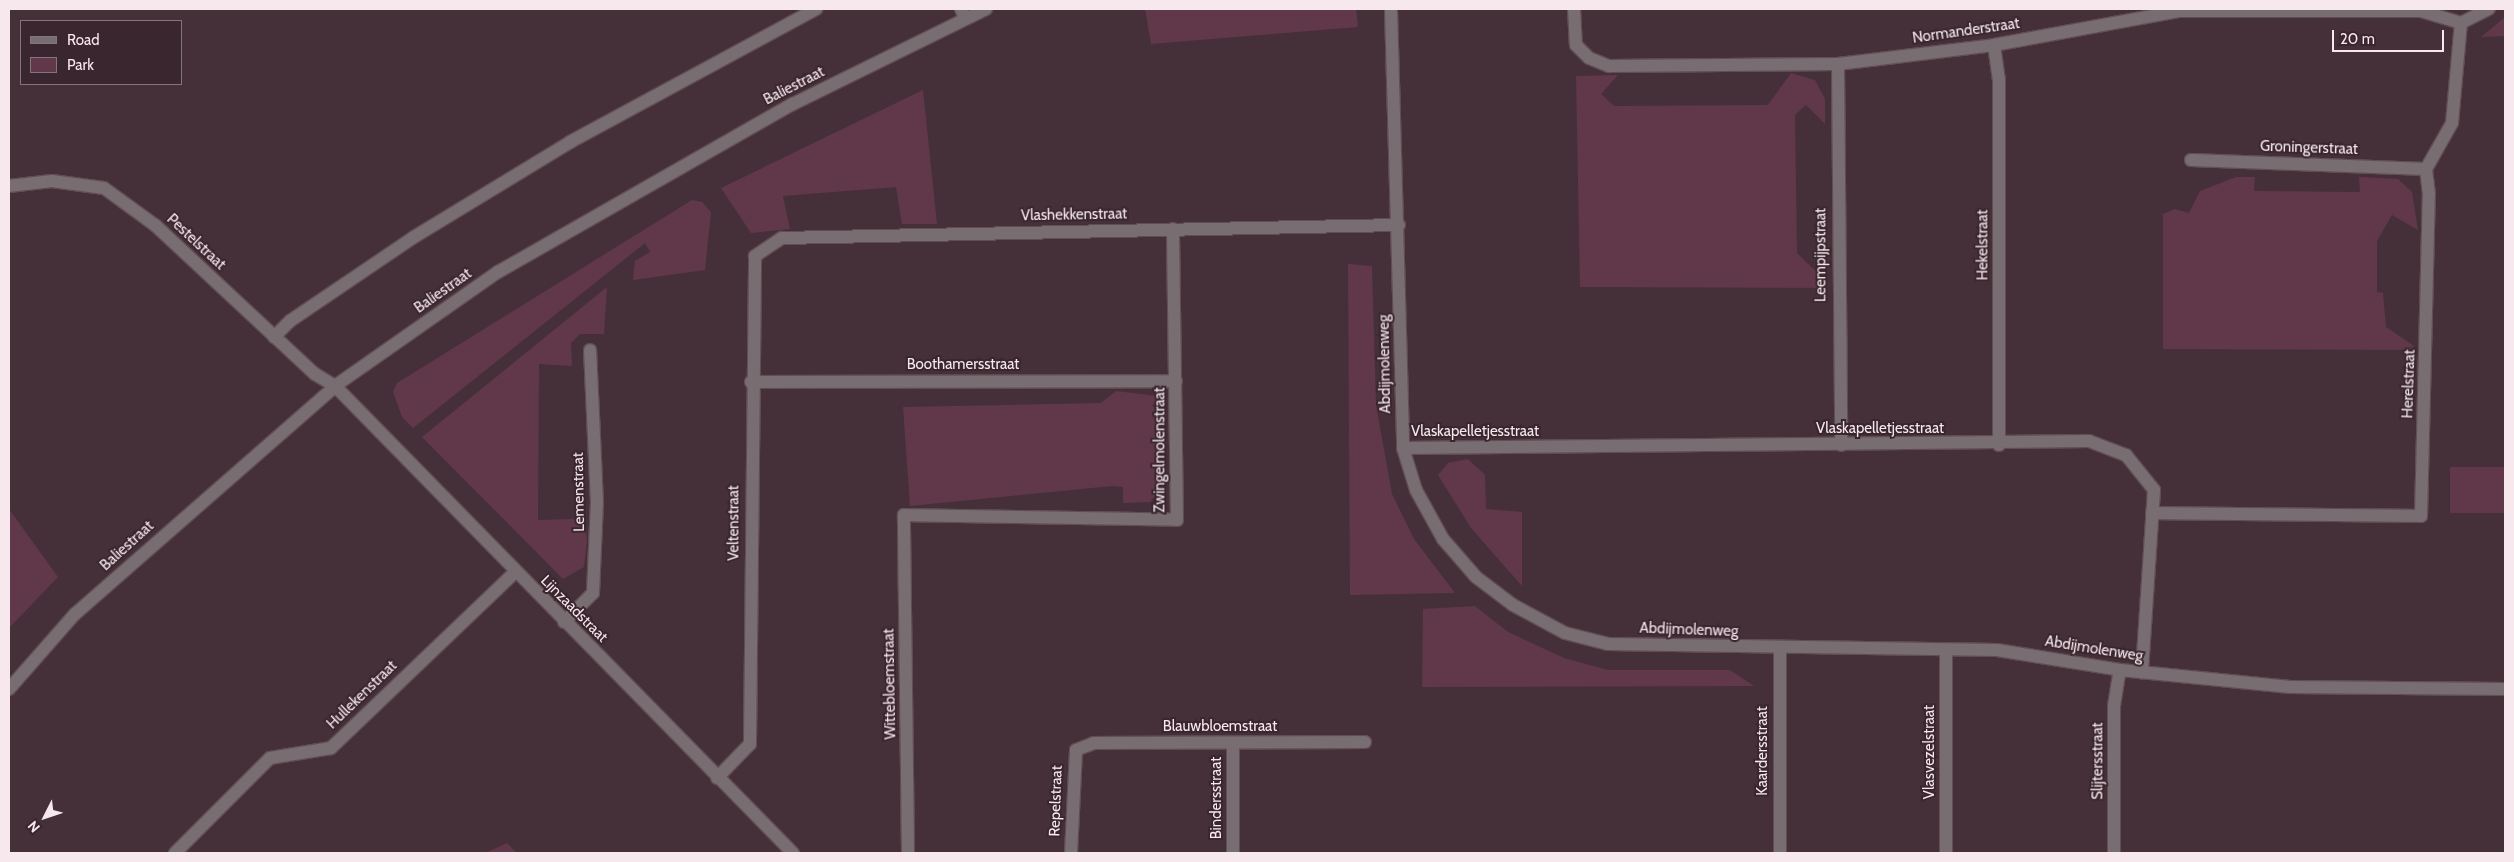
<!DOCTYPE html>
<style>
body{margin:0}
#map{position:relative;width:2514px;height:862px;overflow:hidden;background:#453039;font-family:Cabin,sans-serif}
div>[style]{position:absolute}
.green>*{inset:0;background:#61374a;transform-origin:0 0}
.roads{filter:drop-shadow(1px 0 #614d56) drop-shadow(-1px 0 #614d56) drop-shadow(0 1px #614d56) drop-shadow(0 -1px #614d56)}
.lane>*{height:12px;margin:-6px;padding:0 6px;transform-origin:6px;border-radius:6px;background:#786d71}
.street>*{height:12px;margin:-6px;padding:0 6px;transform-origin:6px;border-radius:6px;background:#786d71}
span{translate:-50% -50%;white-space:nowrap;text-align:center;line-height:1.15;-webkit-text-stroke:4px #3a262e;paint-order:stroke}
.street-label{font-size:15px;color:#f6e8ed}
.frame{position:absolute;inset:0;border:10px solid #f6e8ed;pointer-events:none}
.legend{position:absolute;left:20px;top:20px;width:162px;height:65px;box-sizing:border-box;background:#3a262e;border:1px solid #85747a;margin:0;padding:6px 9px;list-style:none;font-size:15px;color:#f6e8ed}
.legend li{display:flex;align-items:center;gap:10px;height:25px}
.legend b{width:25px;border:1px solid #85747a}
.north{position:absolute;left:20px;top:792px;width:50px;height:50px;-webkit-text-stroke:4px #3a262e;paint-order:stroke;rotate:229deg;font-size:14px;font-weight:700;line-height:20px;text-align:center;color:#f6e8ed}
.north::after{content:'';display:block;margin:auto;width:18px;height:22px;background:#f6e8ed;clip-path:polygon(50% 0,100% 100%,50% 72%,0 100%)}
.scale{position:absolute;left:2332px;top:30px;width:112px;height:22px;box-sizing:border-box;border:2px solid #f6e8ed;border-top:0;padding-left:6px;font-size:15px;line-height:18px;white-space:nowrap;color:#f6e8ed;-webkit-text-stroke:4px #3a262e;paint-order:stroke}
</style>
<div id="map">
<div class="green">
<div style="clip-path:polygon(1145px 9px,1356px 9px,1358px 27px,1151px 44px)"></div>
<div style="clip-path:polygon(2505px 17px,2505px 36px,2481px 37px)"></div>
<div style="clip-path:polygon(1791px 73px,1815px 80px,1825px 99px,1825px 124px,1806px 105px,1795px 115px,1797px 253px,1827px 282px,1826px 288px,1580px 287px,1576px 76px,1618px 75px,1601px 94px,1614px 106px,1768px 105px)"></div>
<div style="clip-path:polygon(923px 90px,937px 224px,902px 224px,896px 187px,783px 196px,790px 229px,751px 233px,721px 188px)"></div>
<div style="clip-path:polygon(2236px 177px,2255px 177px,2254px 191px,2360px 192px,2359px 177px,2398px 179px,2412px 192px,2418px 230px,2392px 215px,2377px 241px,2377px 292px,2383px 293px,2386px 327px,2414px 346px,2411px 350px,2163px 349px,2163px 214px,2175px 209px,2189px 213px,2200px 191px)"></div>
<div style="clip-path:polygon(692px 200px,702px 202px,711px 212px,705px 270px,633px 280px,635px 261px,650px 252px,645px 243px,413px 428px,402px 417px,393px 392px,397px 383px)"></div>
<div style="clip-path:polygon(1348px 264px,1372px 266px,1376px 405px,1392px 494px,1414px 539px,1455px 593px,1350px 595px)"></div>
<div style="clip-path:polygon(607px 287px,604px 334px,580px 334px,571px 343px,572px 366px,539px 364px,538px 520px,573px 519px,586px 531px,587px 541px,584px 567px,563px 579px,422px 437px)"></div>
<div style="clip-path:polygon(1116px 391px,1157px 396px,1164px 410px,1162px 492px,1151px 502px,1123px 503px,1123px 487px,1112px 486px,910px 506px,903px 407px,1101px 403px)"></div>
<div style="clip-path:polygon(1468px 459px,1485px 475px,1486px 509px,1522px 512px,1522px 586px,1471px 528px,1438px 475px,1448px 463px)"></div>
<div style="left:2505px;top:467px;width:46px;height:55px;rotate:90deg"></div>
<div style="clip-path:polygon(9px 509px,58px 577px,9px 628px)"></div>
<div style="clip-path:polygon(1475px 606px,1508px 632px,1564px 658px,1608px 670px,1730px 670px,1754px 686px,1422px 687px,1423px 609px)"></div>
<div style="clip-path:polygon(507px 843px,517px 853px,485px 853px)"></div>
</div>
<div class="roads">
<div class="lane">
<div style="left:961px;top:9px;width:10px;rotate:66deg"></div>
<div style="left:274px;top:337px;width:23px;rotate:-45deg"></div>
<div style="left:290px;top:321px;width:150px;rotate:-34.1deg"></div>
<div style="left:414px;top:237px;width:183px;rotate:-31.3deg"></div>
<div style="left:570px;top:142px;width:280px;rotate:-28.4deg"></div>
</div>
<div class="street">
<div style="left:1391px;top:9px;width:439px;rotate:88.4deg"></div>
<div style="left:1403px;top:448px;width:44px;rotate:72.8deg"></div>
<div style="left:1416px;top:490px;width:56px;rotate:61.1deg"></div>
<div style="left:1443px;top:539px;width:50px;rotate:49deg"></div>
<div style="left:1476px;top:577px;width:46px;rotate:37.1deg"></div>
<div style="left:1513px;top:605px;width:59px;rotate:28.3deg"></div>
<div style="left:1565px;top:633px;width:44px;rotate:14.3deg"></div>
<div style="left:1608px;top:644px;width:389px;rotate:0.9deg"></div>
<div style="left:1997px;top:650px;width:125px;rotate:9.2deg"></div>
<div style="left:2120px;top:670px;width:171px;rotate:5.7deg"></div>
<div style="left:2290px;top:687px;width:215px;rotate:0.5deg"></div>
<div style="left:1574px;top:9px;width:36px;rotate:87deg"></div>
<div style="left:1576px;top:45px;width:18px;rotate:45deg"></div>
<div style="left:1589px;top:58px;width:22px;rotate:22deg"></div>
<div style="left:1609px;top:66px;width:229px;rotate:-0.5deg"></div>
<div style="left:1838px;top:64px;width:157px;rotate:-6.9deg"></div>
<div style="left:1994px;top:45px;width:189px;rotate:-10.4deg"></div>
<div style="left:2180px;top:11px;width:241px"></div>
<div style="left:2421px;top:11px;width:42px;rotate:16.7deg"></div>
<div style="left:1994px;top:45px;width:34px;rotate:82deg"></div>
<div style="left:1999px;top:79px;width:366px;rotate:90deg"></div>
<div style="left:1838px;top:64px;width:381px;rotate:89.5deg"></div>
<div style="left:2191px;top:160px;width:235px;rotate:2.2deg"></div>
<div style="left:9px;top:186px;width:43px;rotate:-6.6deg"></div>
<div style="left:52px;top:181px;width:52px;rotate:7.7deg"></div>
<div style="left:104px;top:188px;width:63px;rotate:36deg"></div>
<div style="left:155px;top:225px;width:219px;rotate:43deg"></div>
<div style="left:315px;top:374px;width:23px;rotate:31deg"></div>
<div style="left:335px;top:386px;width:654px;rotate:45.56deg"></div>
<div style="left:751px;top:382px;width:425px;rotate:-0.1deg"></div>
<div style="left:1403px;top:448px;width:686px;rotate:-0.58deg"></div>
<div style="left:2089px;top:441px;width:40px;rotate:21deg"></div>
<div style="left:2126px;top:455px;width:45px;rotate:51.3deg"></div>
<div style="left:2154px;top:490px;width:183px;rotate:93.8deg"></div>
<div style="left:2152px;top:513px;width:269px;rotate:0.6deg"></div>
<div style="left:2421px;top:516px;width:322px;rotate:-88.6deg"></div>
<div style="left:2429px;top:194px;width:25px;rotate:-97deg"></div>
<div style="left:2426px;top:169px;width:53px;rotate:-60.5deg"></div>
<div style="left:2452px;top:123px;width:100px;rotate:-84.9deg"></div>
<div style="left:2461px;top:23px;width:31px;rotate:-27deg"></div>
<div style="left:564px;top:622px;width:41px;rotate:-45deg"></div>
<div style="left:593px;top:593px;width:90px;rotate:-87.5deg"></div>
<div style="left:597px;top:503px;width:153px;rotate:-92.6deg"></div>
<div style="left:9px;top:689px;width:100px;rotate:-48.7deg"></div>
<div style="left:75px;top:614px;width:346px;rotate:-41.2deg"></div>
<div style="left:335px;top:386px;width:199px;rotate:-35deg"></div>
<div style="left:498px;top:272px;width:339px;rotate:-29.7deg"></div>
<div style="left:793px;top:104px;width:215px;rotate:-26.2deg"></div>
<div style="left:717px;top:778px;width:47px;rotate:-45.9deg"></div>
<div style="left:750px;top:744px;width:488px;rotate:-89.4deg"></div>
<div style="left:755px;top:256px;width:32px;rotate:-34deg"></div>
<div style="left:782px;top:238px;width:617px;rotate:-1.21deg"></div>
<div style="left:175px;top:853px;width:134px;rotate:-45deg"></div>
<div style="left:270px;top:758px;width:62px;rotate:-9.3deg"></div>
<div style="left:331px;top:748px;width:253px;rotate:-43.7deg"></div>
<div style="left:908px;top:853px;width:338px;rotate:-90.7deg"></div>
<div style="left:904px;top:515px;width:273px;rotate:1deg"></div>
<div style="left:1177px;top:520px;width:291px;rotate:-90.8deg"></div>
<div style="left:1071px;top:853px;width:103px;rotate:-87.2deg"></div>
<div style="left:1076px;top:750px;width:19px;rotate:-21deg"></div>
<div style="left:1094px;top:743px;width:271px;rotate:-0.2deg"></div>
<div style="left:1233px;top:853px;width:110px;rotate:-90deg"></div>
<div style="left:1780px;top:853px;width:203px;rotate:-90deg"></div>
<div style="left:1946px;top:853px;width:203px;rotate:-90deg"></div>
<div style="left:2114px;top:853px;width:147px;rotate:-90deg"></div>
<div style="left:2114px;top:706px;width:36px;rotate:-81deg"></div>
</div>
</div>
<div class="street-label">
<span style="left:1966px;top:31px;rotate:-8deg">Normanderstraat</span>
<span style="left:794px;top:86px;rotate:-27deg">Baliestraat</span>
<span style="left:2309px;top:148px;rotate:2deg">Groningerstraat</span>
<span style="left:1074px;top:215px;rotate:-1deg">Vlashekkenstraat</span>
<span style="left:196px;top:242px;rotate:43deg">Pestelstraat</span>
<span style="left:1983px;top:245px;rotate:-90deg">Hekelstraat</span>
<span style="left:1821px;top:255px;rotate:-90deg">Leempijpstraat</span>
<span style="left:443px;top:291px;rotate:-35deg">Baliestraat</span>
<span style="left:1385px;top:364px;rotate:-91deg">Abdijmolenweg</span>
<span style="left:963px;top:365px">Boothamersstraat</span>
<span style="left:2409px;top:384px;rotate:-88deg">Herelstraat</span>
<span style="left:1880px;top:429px">Vlaskapelletjesstraat</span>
<span style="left:1475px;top:432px">Vlaskapelletjesstraat</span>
<span style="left:1160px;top:450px;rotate:-90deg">Zwingelmolenstraat</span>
<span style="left:579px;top:492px;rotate:-91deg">Lemenstraat</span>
<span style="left:734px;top:523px;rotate:-90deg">Veltenstraat</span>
<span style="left:127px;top:546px;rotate:-42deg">Baliestraat</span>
<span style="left:574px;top:609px;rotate:45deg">Lijnzaadstraat</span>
<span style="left:1689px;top:630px;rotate:2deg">Abdijmolenweg</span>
<span style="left:2094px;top:649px;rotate:9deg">Abdijmolenweg</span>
<span style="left:890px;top:684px;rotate:-91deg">Wittebloemstraat</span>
<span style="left:362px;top:695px;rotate:-44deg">Hullekenstraat</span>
<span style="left:1220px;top:727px">Blauwbloemstraat</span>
<span style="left:1763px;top:751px;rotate:-90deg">Kaardersstraat</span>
<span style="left:1930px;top:752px;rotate:-90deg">Vlasvezelstraat</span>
<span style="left:2098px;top:761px;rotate:-90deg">Slijtersstraat</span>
<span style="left:1217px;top:798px;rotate:-90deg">Bindersstraat</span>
<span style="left:1056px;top:801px;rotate:-88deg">Repelstraat</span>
</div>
<div class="frame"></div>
<ul class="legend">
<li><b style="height:6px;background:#786d71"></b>Road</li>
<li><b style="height:14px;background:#61374a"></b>Park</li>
</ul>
<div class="north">N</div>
<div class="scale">20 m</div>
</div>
